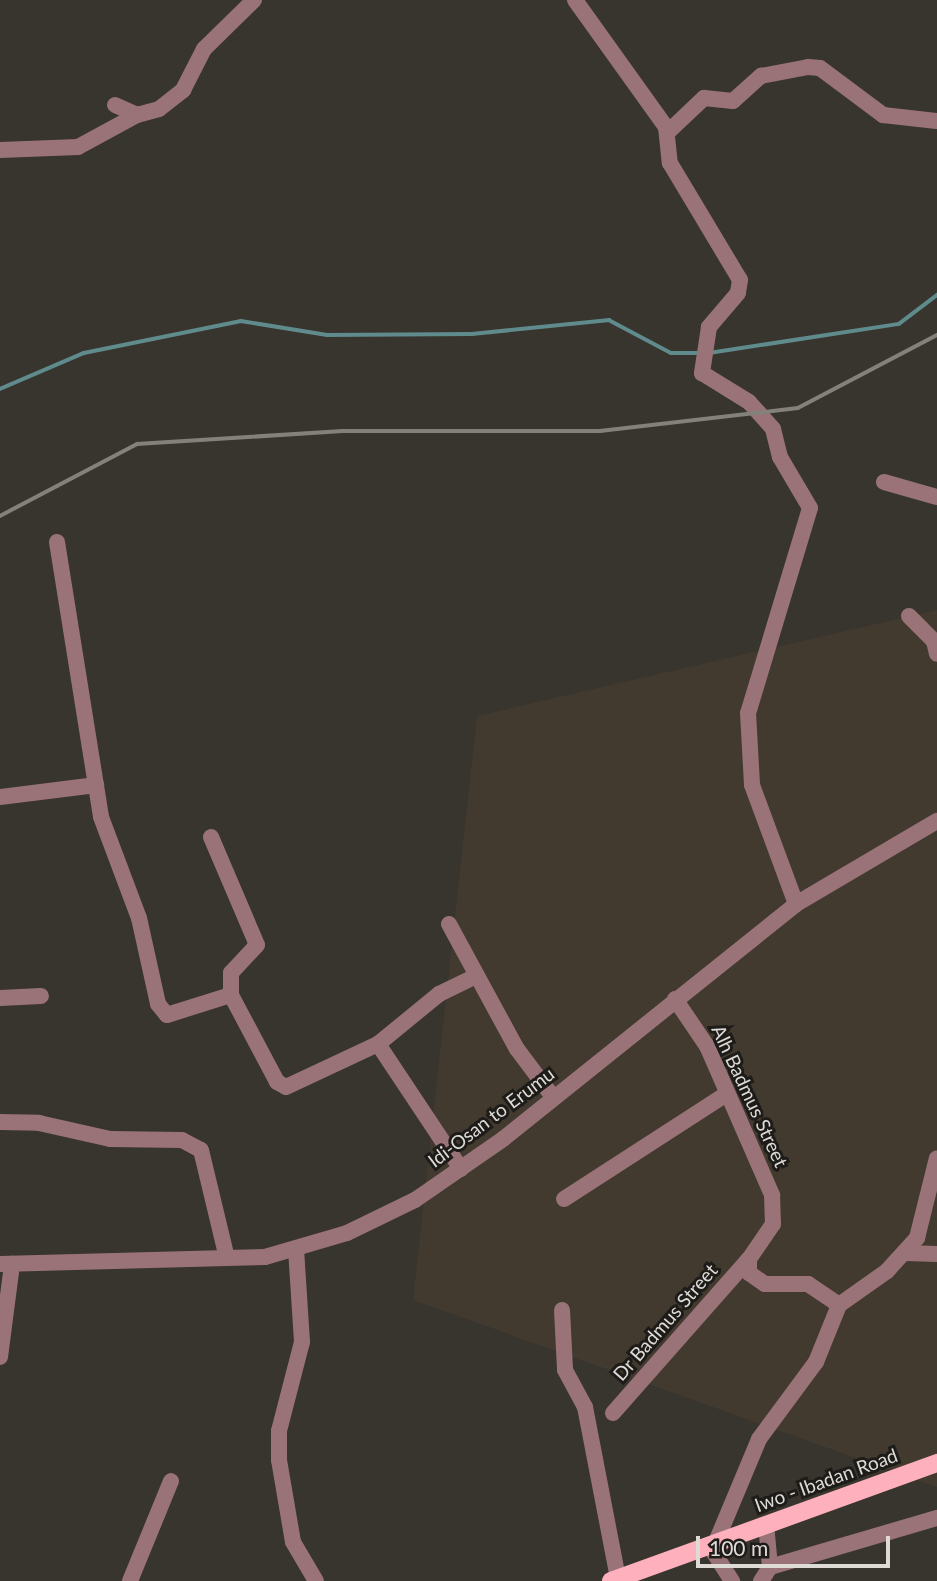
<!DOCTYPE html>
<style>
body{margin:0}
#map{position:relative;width:937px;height:1581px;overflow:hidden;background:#38342e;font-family:Lato,sans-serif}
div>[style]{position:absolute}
.built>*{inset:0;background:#433a2f}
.stream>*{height:3.5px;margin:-1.75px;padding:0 1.75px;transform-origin:1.75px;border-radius:1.75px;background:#5f8b8c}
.minor>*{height:16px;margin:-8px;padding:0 8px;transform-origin:8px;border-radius:8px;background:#9a7379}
.major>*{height:18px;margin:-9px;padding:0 9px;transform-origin:9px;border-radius:9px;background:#feb1bd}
.rail>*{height:3.5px;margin:-1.75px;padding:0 1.75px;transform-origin:1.75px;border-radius:1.75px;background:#84807b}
span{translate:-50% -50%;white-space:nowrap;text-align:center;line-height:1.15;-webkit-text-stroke:6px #1e1c19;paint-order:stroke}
.street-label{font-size:19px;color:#dedbd7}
.scale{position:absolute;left:696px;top:1536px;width:194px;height:32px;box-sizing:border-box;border:4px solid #dedbd7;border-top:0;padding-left:9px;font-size:21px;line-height:24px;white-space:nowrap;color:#dedbd7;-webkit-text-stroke:5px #1e1c19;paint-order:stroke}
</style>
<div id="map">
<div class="built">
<div style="clip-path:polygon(937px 610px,937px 1487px,413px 1300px,477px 716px)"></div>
</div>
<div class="stream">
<div style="left:709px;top:353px;width:192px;rotate:-8.7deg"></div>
<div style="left:899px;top:324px;width:48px;rotate:-37.3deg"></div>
<div style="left:0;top:389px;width:91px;rotate:-23.2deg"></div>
<div style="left:84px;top:353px;width:160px;rotate:-11.5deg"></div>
<div style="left:241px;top:321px;width:87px;rotate:9.2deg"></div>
<div style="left:327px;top:335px;width:145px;rotate:-0.4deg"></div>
<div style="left:472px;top:334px;width:138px;rotate:-5.8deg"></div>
<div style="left:609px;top:320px;width:70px;rotate:28deg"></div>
<div style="left:671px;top:353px;width:30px"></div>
</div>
<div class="minor">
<div style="left:575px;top:0;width:156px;rotate:54.4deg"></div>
<div style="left:666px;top:127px;width:36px;rotate:84deg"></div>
<div style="left:670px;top:163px;width:136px;rotate:59.1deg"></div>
<div style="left:740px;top:280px;width:13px;rotate:99deg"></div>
<div style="left:738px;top:293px;width:45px;rotate:130.5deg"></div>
<div style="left:709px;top:327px;width:47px;rotate:98.7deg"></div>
<div style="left:702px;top:373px;width:55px;rotate:31.7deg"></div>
<div style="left:749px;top:402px;width:36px;rotate:48deg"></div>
<div style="left:773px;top:429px;width:29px;rotate:76deg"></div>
<div style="left:780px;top:457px;width:59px;rotate:59.5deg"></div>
<div style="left:810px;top:508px;width:214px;rotate:106.8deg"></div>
<div style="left:748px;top:713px;width:72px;rotate:86.8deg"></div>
<div style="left:752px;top:785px;width:127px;rotate:69.7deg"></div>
<div style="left:115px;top:105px;width:24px;rotate:24deg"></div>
<div style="left:137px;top:115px;width:23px;rotate:-15deg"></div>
<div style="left:159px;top:109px;width:31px;rotate:-38deg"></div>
<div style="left:183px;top:90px;width:46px;rotate:-62.9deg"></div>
<div style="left:204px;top:49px;width:70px;rotate:-44.4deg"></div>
<div style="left:668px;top:132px;width:50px;rotate:-43.4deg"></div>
<div style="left:704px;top:98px;width:29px;rotate:6deg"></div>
<div style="left:733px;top:101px;width:38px;rotate:-42deg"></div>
<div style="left:761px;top:76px;width:48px;rotate:-10.8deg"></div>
<div style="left:808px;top:67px;width:12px;rotate:5deg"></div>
<div style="left:820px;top:68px;width:79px;rotate:36.7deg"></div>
<div style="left:883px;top:115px;width:54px;rotate:6.3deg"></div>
<div style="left:0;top:150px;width:78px;rotate:-2.2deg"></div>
<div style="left:78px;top:147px;width:67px;rotate:-28.5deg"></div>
<div style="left:884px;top:482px;width:55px;rotate:15.8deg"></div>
<div style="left:57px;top:542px;width:278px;rotate:80.9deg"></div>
<div style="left:101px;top:817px;width:108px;rotate:69.4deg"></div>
<div style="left:139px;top:918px;width:88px;rotate:77.5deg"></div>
<div style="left:158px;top:1004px;width:14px;rotate:51deg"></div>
<div style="left:167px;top:1015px;width:67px;rotate:-17.4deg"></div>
<div style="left:909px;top:616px;width:35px;rotate:45deg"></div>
<div style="left:934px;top:641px;width:13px;rotate:77deg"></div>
<div style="left:0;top:797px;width:97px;rotate:-7.1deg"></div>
<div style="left:211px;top:837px;width:117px;rotate:66.9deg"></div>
<div style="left:257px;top:945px;width:38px;rotate:133deg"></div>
<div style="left:231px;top:973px;width:22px;rotate:90deg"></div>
<div style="left:231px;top:995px;width:98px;rotate:62.1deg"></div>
<div style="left:277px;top:1082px;width:10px;rotate:29deg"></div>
<div style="left:286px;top:1087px;width:102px;rotate:-25.1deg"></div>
<div style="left:378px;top:1044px;width:79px;rotate:-39.3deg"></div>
<div style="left:439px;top:994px;width:41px;rotate:-25.9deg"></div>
<div style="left:449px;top:924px;width:142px;rotate:61.5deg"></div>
<div style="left:517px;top:1049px;width:60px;rotate:53.1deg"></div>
<div style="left:0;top:998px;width:41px;rotate:-2.8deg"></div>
<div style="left:675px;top:999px;width:57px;rotate:55.8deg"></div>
<div style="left:707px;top:1046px;width:163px;rotate:66.4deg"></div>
<div style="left:772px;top:1195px;width:29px;rotate:88deg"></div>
<div style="left:773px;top:1224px;width:42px;rotate:124.4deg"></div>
<div style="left:749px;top:1259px;width:14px;rotate:90deg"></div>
<div style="left:749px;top:1273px;width:19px;rotate:35deg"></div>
<div style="left:765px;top:1284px;width:43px"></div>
<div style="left:808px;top:1284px;width:37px;rotate:34deg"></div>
<div style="left:378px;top:1044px;width:150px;rotate:56.4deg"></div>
<div style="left:0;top:1122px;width:39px;rotate:1deg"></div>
<div style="left:39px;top:1123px;width:73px;rotate:12.7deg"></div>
<div style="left:110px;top:1139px;width:72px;rotate:0.8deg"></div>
<div style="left:182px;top:1140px;width:21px;rotate:28deg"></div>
<div style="left:201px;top:1150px;width:111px;rotate:76.5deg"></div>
<div style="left:564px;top:1199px;width:193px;rotate:-32.9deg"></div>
<div style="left:296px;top:1249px;width:93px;rotate:86.3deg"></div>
<div style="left:302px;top:1342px;width:92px;rotate:104.5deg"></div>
<div style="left:279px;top:1431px;width:29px;rotate:90deg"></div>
<div style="left:279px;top:1460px;width:83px;rotate:80.3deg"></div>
<div style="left:293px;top:1542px;width:45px;rotate:59.5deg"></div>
<div style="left:906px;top:1253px;width:31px;rotate:2deg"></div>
<div style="left:0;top:1264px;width:265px;rotate:-1.5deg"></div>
<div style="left:265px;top:1257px;width:85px;rotate:-16.3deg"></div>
<div style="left:347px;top:1233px;width:76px;rotate:-25.9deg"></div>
<div style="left:415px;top:1200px;width:107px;rotate:-34.7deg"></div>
<div style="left:503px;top:1139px;width:376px;rotate:-38.7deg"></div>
<div style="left:796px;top:904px;width:164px;rotate:-30.5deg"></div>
<div style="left:562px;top:1310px;width:60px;rotate:87.1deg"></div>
<div style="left:565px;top:1370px;width:42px;rotate:61.6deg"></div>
<div style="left:585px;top:1407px;width:174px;rotate:79.1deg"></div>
<div style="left:0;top:1357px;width:94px;rotate:-82.6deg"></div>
<div style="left:613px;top:1413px;width:205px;rotate:-48.6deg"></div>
<div style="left:716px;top:1542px;width:112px;rotate:-67.3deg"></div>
<div style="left:759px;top:1439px;width:96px;rotate:-53.5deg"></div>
<div style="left:816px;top:1362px;width:61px;rotate:-68deg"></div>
<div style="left:839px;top:1305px;width:59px;rotate:-35.3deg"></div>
<div style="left:887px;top:1271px;width:45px;rotate:-47.7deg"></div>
<div style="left:917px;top:1238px;width:82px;rotate:-76deg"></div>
<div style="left:709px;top:1545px;width:43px;rotate:57.4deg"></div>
<div style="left:770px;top:1567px;width:174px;rotate:-16.4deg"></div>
<div style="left:130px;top:1581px;width:108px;rotate:-67.7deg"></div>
<div style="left:761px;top:1581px;width:17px;rotate:-57deg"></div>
<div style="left:770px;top:1567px;width:43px;rotate:-95.3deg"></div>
</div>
<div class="major">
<div style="left:611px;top:1581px;width:347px;rotate:-19.9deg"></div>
</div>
<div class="rail">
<div style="left:0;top:516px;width:155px;rotate:-27.7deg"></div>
<div style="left:137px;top:444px;width:206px;rotate:-3.6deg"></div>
<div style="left:343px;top:431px;width:257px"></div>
<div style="left:600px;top:431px;width:199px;rotate:-6.6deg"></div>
<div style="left:798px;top:408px;width:157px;rotate:-27.7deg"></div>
</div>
<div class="street-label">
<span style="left:750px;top:1096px;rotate:65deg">Alh Badmus Street</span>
<span style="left:491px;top:1117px;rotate:-37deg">Idi-Osan to Erumu</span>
<span style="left:665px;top:1322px;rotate:-49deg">Dr Badmus Street</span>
<span style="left:826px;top:1480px;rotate:-20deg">Iwo - Ibadan Road</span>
</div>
<div class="scale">100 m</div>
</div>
